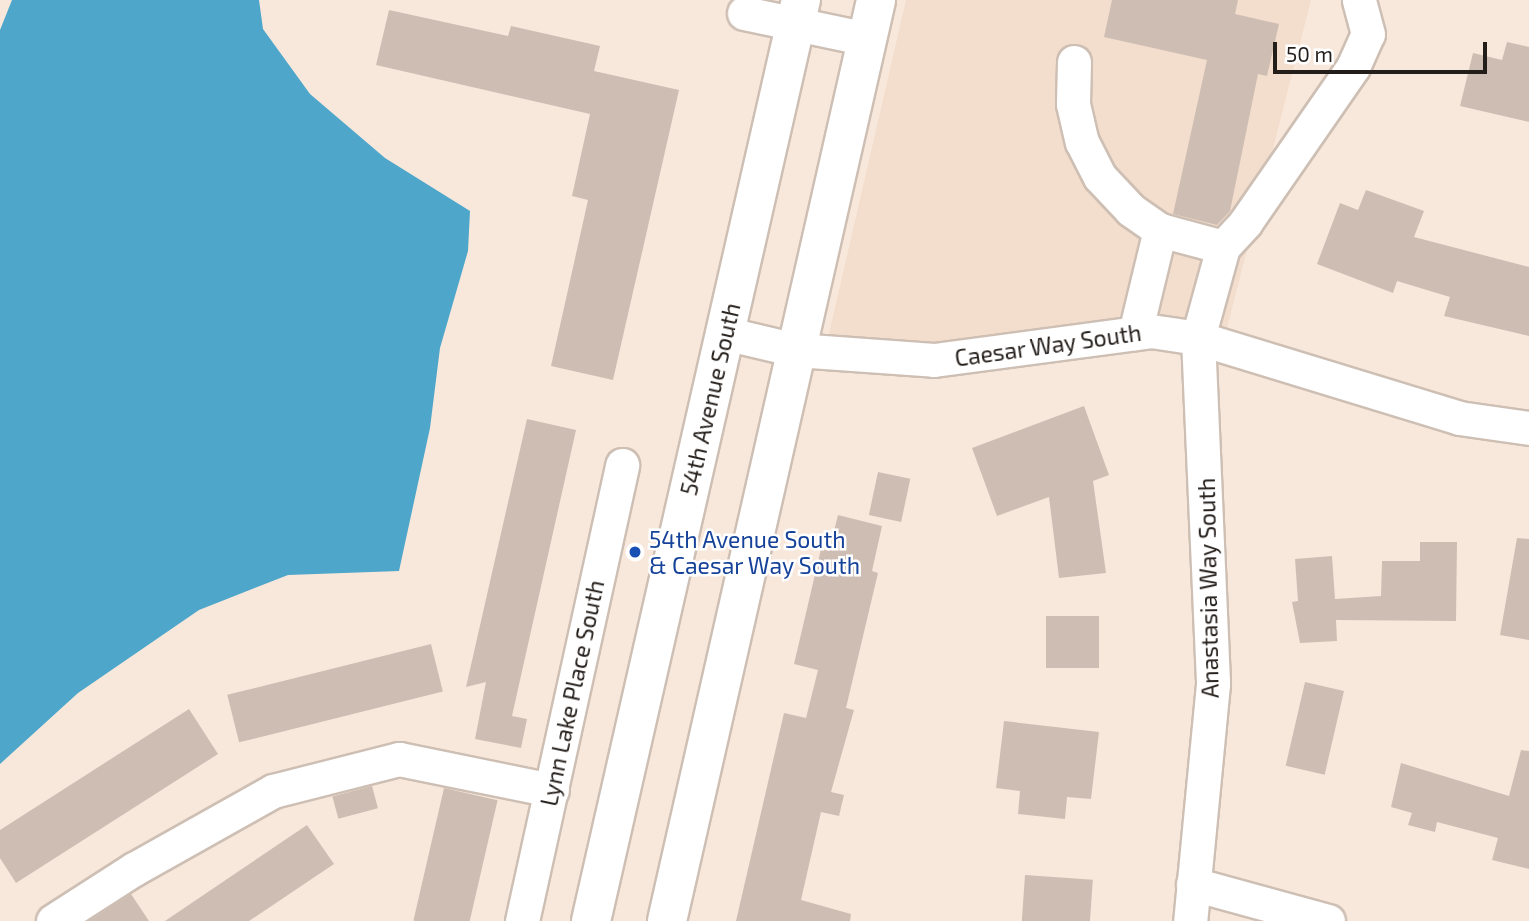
<!DOCTYPE html>
<style>
body{margin:0}
#map{position:relative;width:1529px;height:921px;overflow:hidden;background:#f8e8dc;font-family:"Exo 2",sans-serif}
div>[style]{position:absolute}
.built>*{inset:0;background:#f3ddcc}
.water>*{inset:0;background:#4ea6ca}
.building>*{inset:0;background:#cebdb3;transform-origin:0 0}
.roads{filter:drop-shadow(2px 0 #cebfb4) drop-shadow(-2px 0 #cebfb4) drop-shadow(0 2px #cebfb4) drop-shadow(0 -2px #cebfb4)}
.minor>*{height:33px;margin:-16.5px;padding:0 16.5px;transform-origin:16.5px;border-radius:16.5px;background:#fff}
.major>*{height:38px;margin:-19px;padding:0 19px;transform-origin:19px;border-radius:19px;background:#fff}
.dots>*{width:19px;height:19px;translate:-50% -50%;box-sizing:border-box;border:4px solid #fff;border-radius:50%}
span{translate:-50% -50%;white-space:nowrap;text-align:center;line-height:1.15;-webkit-text-stroke:5px #fff;paint-order:stroke}
.street-label{font-size:23px;color:#241e1a}
.transit-label{font-size:23px;color:#164399}
.left{translate:0 -50%;text-align:left}
.scale{position:absolute;left:1273px;top:42px;width:214px;height:32px;box-sizing:border-box;border:4px solid #241e1a;border-top:0;padding-left:9px;font-size:21px;line-height:24px;white-space:nowrap;color:#241e1a;-webkit-text-stroke:5px #fff;paint-order:stroke}
</style>
<div id="map">
<div class="built">
<div style="clip-path:polygon(906px 0,1311px 0,1226px 332px,933px 345px,828px 338px)"></div>
</div>
<div class="water">
<div style="clip-path:polygon(12px 0,259px 0,263px 29px,310px 94px,385px 158px,470px 211px,468px 251px,440px 348px,430px 428px,399px 571px,288px 575px,199px 610px,78px 693px,0 764px,0 30px)"></div>
</div>
<div class="building">
<div style="clip-path:polygon(1112px 0,1238px 0,1235px 14px,1279px 24px,1267px 76px,1258px 74px,1230px 211px,1217px 225px,1173px 214px,1207px 60px,1104px 37px)"></div>
<div style="clip-path:polygon(389px 10px,508px 36px,511px 26px,600px 46px,594px 71px,679px 90px,613px 380px,551px 366px,588px 200px,572px 196px,590px 114px,376px 65px)"></div>
<div style="clip-path:polygon(1507px 42px,1529px 47px,1529px 122px,1460px 106px,1473px 53px,1502px 60px)"></div>
<div style="clip-path:polygon(1366px 190px,1424px 211px,1414px 237px,1529px 267px,1529px 336px,1444px 316px,1450px 297px,1397px 281px,1393px 293px,1317px 264px,1340px 203px,1358px 210px)"></div>
<div style="clip-path:polygon(1084px 406px,1109px 475px,1093px 481px,1106px 573px,1059px 578px,1049px 497px,997px 516px,972px 448px)"></div>
<div style="clip-path:polygon(527px 419px,576px 430px,512px 716px,527px 719px,521px 748px,475px 739px,486px 682px,466px 687px)"></div>
<div style="left:878px;top:472px;width:33px;height:44px;rotate:12deg"></div>
<div style="clip-path:polygon(838px 515px,882px 526px,872px 571px,878px 573px,846px 708px,854px 710px,831px 792px,844px 795px,839px 816px,821px 812px,801px 900px,851px 914px,850px 921px,736px 921px,784px 713px,806px 718px,818px 670px,794px 664px,821px 549px,829px 551px)"></div>
<div style="clip-path:polygon(1517px 538px,1529px 539px,1529px 640px,1500px 635px)"></div>
<div style="clip-path:polygon(1420px 542px,1457px 542px,1456px 621px,1336px 620px,1337px 641px,1300px 643px,1292px 602px,1298px 601px,1295px 559px,1332px 556px,1335px 599px,1381px 596px,1382px 561px,1420px 561px)"></div>
<div style="left:1046px;top:616px;width:53px;height:52px"></div>
<div style="left:431px;top:644px;width:49px;height:210px;rotate:76deg"></div>
<div style="left:1305px;top:682px;width:40px;height:86px;rotate:13deg"></div>
<div style="clip-path:polygon(189px 709px,218px 754px,16px 883px,0 858px,0 830px)"></div>
<div style="clip-path:polygon(1004px 721px,1099px 732px,1091px 799px,1067px 797px,1065px 819px,1018px 814px,1020px 791px,996px 788px)"></div>
<div style="clip-path:polygon(1521px 750px,1529px 751px,1529px 869px,1492px 860px,1498px 838px,1437px 822px,1435px 832px,1408px 825px,1412px 813px,1391px 807px,1401px 763px,1509px 796px)"></div>
<div style="left:372px;top:786px;width:23px;height:41px;rotate:75deg"></div>
<div style="left:444px;top:788px;width:55px;height:136px;rotate:13deg"></div>
<div style="clip-path:polygon(307px 825px,334px 864px,249px 921px,165px 921px)"></div>
<div style="left:1025px;top:875px;width:68px;height:46px;rotate:4deg"></div>
<div style="clip-path:polygon(131px 894px,149px 921px,89px 921px)"></div>
</div>
<div class="roads">
<div class="minor">
<div style="left:744px;top:13px;width:126px;rotate:11.9deg"></div>
<div style="left:1074px;top:62px;width:42px;rotate:91.4deg"></div>
<div style="left:1073px;top:104px;width:39px;rotate:77deg"></div>
<div style="left:1082px;top:142px;width:39px;rotate:63deg"></div>
<div style="left:1100px;top:177px;width:45px;rotate:46.8deg"></div>
<div style="left:1131px;top:210px;width:35px;rotate:35deg"></div>
<div style="left:1160px;top:230px;width:65px;rotate:15.1deg"></div>
<div style="left:1223px;top:247px;width:94px;rotate:105.4deg"></div>
<div style="left:1198px;top:338px;width:346px;rotate:87.5deg"></div>
<div style="left:1213px;top:684px;width:238px;rotate:95.5deg"></div>
<div style="left:1223px;top:247px;width:33px;rotate:-47deg"></div>
<div style="left:1245px;top:223px;width:190px;rotate:-55.3deg"></div>
<div style="left:1353px;top:67px;width:36px;rotate:-66deg"></div>
<div style="left:1368px;top:34px;width:35px;rotate:-105deg"></div>
<div style="left:724px;top:333px;width:74px;rotate:13.3deg"></div>
<div style="left:796px;top:350px;width:138px;rotate:4.1deg"></div>
<div style="left:934px;top:360px;width:219px;rotate:-7.6deg"></div>
<div style="left:1151px;top:331px;width:48px;rotate:8.5deg"></div>
<div style="left:1198px;top:338px;width:273px;rotate:17deg"></div>
<div style="left:1459px;top:418px;width:71px;rotate:8.1deg"></div>
<div style="left:1135px;top:333px;width:106px;rotate:-76.4deg"></div>
<div style="left:1193px;top:884px;width:140px;rotate:15.3deg"></div>
<div style="left:53px;top:921px;width:96px;rotate:-32.7deg"></div>
<div style="left:134px;top:869px;width:159px;rotate:-29.3deg"></div>
<div style="left:273px;top:791px;width:130px;rotate:-14.3deg"></div>
<div style="left:399px;top:759px;width:156px;rotate:11.5deg"></div>
<div style="left:522px;top:921px;width:467px;rotate:-77.6deg"></div>
</div>
<div class="major">
<div style="left:591px;top:921px;width:945px;rotate:-77.16deg"></div>
<div style="left:667px;top:921px;width:944px;rotate:-77.21deg"></div>
</div>
</div>
<div class="dots">
<div style="left:635px;top:552px;background:#1a4fb4"></div>
</div>
<div class="street-label">
<span style="left:1048px;top:345px;rotate:-8deg">Caesar Way South</span>
<span style="left:710px;top:399px;rotate:-77deg">54th Avenue South</span>
<span style="left:1208px;top:588px;rotate:-91deg">Anastasia Way South</span>
<span style="left:572px;top:693px;rotate:-78deg">Lynn Lake Place South</span>
</div>
<div class="transit-label">
<span class="left" style="left:649px;top:552px">54th Avenue South<br>&amp; Caesar Way South</span>
</div>
<div class="scale">50 m</div>
</div>
